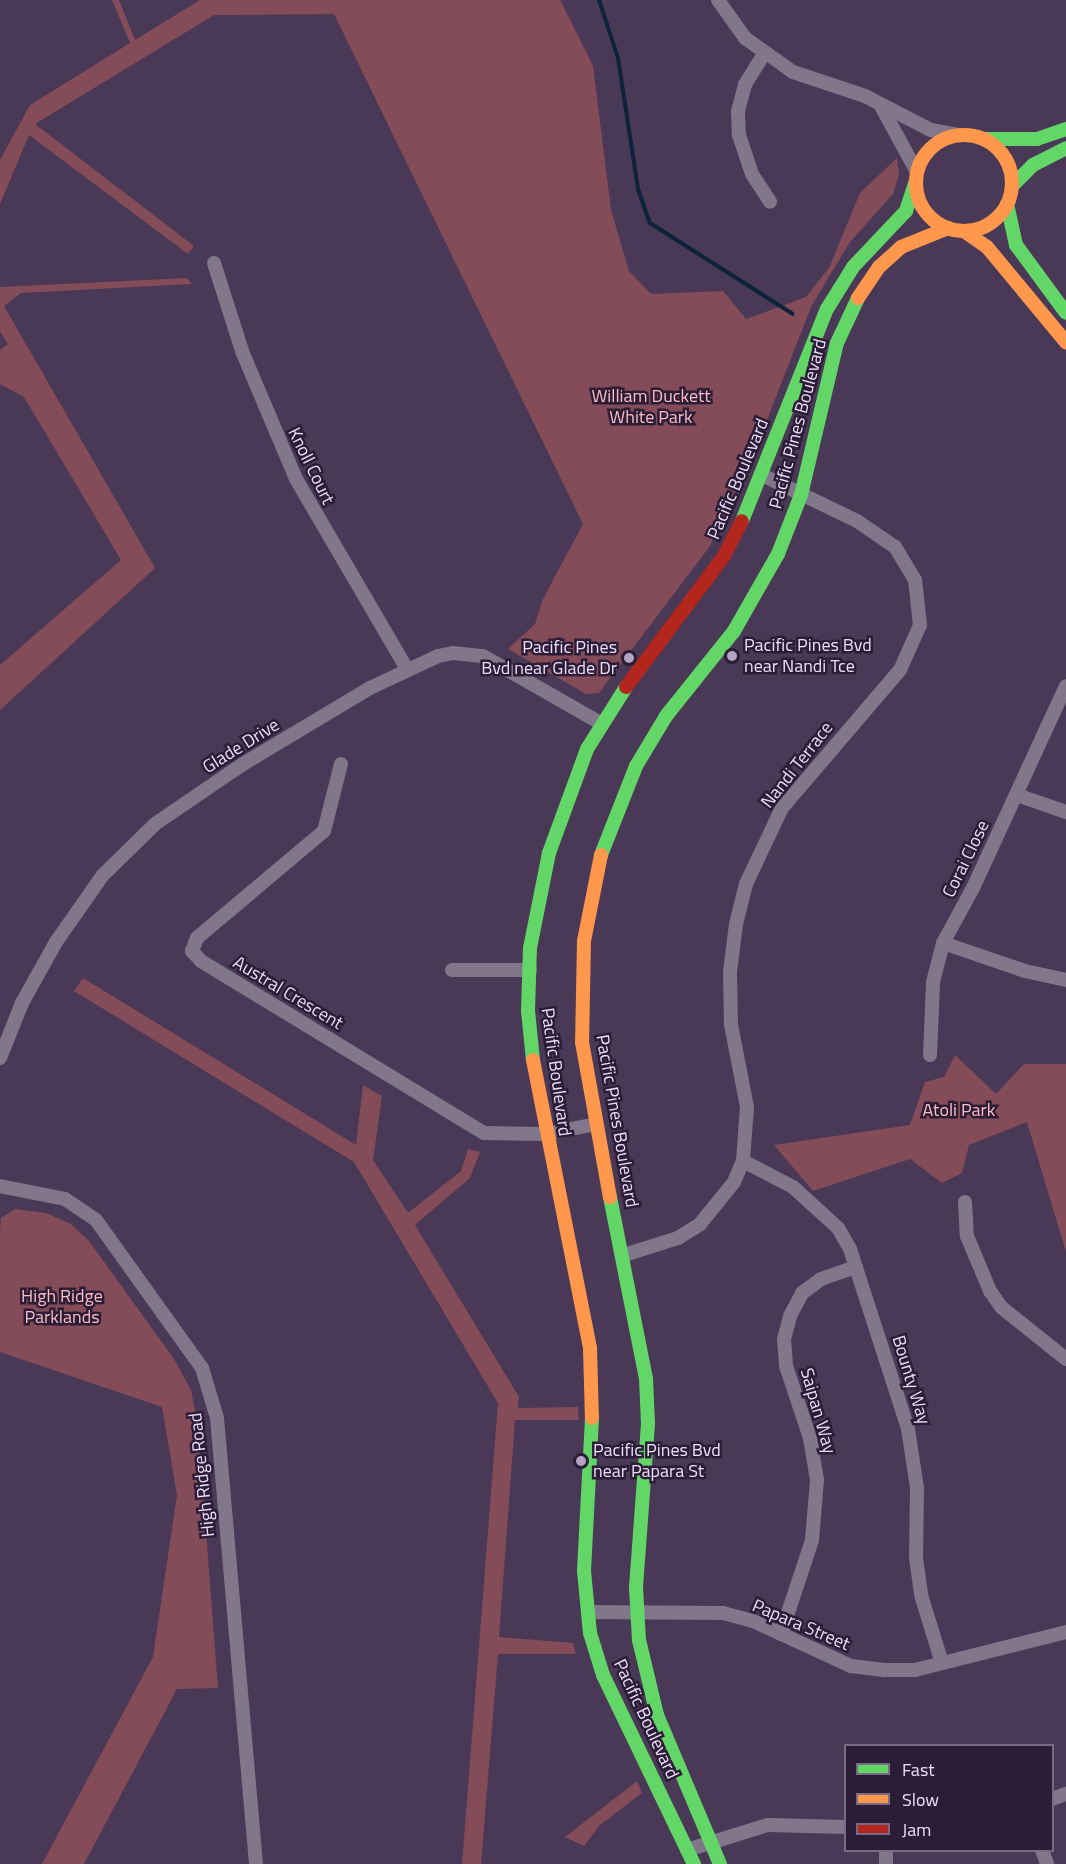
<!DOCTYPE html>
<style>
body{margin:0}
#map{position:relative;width:1066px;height:1864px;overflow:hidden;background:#4a3956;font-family:"Titillium Web",sans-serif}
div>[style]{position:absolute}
.green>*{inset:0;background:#844b59}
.stream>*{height:4px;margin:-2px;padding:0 2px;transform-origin:2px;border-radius:2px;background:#0c233c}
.street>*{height:14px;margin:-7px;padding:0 7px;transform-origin:7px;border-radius:7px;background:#81768a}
.fast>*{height:14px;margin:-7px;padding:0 7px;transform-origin:7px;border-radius:7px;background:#63d668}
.slow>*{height:14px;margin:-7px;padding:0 7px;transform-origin:7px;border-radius:7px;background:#ff974d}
.slow>.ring{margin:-7px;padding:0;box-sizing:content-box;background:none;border:14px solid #ff974d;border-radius:50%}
.jam>*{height:14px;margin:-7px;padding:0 7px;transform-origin:7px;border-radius:7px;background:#b3261e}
.dots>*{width:16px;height:16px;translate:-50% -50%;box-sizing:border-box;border:3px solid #2b1d35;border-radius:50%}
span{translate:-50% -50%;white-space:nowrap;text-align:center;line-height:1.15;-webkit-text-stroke:5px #2b1d35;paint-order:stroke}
.park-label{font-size:18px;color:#febdc6}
.street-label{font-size:18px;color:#eedcfd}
.poi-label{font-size:18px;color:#eedcfd}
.left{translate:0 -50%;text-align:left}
.right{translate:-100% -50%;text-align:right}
.legend{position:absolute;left:844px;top:1744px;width:210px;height:108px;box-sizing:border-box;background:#2b1d35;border:2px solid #796985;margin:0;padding:8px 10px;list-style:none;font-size:18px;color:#eedcfd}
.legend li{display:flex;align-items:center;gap:12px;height:30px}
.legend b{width:30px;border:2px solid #796985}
</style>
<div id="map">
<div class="green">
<div style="clip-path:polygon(112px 0,119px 0,135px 40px,200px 0,560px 0,593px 66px,611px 210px,629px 271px,651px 294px,723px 291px,746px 319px,806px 297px,829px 268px,860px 193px,897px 158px,899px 174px,893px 194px,850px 242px,812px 305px,748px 468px,710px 546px,599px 693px,586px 694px,508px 649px,535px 624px,543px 599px,583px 524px,334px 14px,214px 15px,35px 124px,194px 246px,188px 254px,29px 135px,0 204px,0 160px,30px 105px,130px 43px)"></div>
<div style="clip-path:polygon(187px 278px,192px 284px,21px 293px,4px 306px,155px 568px,0 710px,0 665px,121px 560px,24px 397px,0 384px,0 350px,8px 344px,0 332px,0 287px)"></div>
<div style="clip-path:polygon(83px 978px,356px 1145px,363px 1085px,382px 1096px,373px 1160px,408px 1213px,461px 1171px,468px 1149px,480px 1152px,470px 1178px,415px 1225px,519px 1397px,518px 1408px,578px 1407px,579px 1420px,515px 1420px,499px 1637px,573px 1643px,576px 1654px,498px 1654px,481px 1864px,462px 1864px,498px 1403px,354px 1162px,74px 991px)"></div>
<div style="clip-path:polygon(955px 1055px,996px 1094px,1024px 1064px,1066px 1064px,1066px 1252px,1027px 1122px,969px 1145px,962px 1173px,942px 1183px,910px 1159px,813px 1191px,774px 1145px,910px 1125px,925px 1082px,944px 1077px)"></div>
<div style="clip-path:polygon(15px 1209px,46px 1213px,71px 1224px,89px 1241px,174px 1359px,191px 1390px,198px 1427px,218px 1688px,177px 1689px,84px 1864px,42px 1864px,153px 1657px,177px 1495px,162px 1407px,0 1352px,0 1231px,1px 1218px)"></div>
<div style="clip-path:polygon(637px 1781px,642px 1793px,600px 1825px,584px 1846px,565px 1837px)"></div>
</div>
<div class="stream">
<div style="left:599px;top:0;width:61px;rotate:71.9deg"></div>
<div style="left:618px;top:58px;width:133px;rotate:81.3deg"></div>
<div style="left:638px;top:189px;width:36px;rotate:71deg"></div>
<div style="left:650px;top:223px;width:169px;rotate:32.5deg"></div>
</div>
<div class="street">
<div style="left:718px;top:0;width:47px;rotate:54.6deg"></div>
<div style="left:745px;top:38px;width:59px;rotate:35.3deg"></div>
<div style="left:793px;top:72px;width:76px;rotate:18.4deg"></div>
<div style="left:865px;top:96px;width:74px;rotate:27.3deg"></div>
<div style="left:931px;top:130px;width:29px;rotate:10deg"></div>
<div style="left:764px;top:54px;width:36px;rotate:122deg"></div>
<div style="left:745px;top:85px;width:28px;rotate:105deg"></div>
<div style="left:738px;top:112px;width:23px;rotate:88deg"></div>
<div style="left:739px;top:135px;width:41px;rotate:71.6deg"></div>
<div style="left:752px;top:174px;width:33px;rotate:57deg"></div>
<div style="left:881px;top:106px;width:75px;rotate:61.4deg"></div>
<div style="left:214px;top:263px;width:92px;rotate:72.3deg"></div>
<div style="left:242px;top:351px;width:139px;rotate:67.1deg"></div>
<div style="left:296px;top:479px;width:220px;rotate:59.7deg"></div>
<div style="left:341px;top:764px;width:69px;rotate:104.2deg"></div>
<div style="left:324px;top:831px;width:166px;rotate:139.9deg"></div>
<div style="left:197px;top:938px;width:14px;rotate:111deg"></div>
<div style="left:192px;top:951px;width:13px;rotate:48deg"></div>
<div style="left:201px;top:961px;width:331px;rotate:31.3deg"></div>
<div style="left:484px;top:1133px;width:62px;rotate:0.9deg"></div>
<div style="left:546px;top:1134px;width:51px;rotate:-11.3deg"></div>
<div style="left:1017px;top:795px;width:52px;rotate:19.1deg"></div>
<div style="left:943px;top:943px;width:87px;rotate:18.9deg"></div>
<div style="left:1025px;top:971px;width:42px;rotate:12.4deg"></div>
<div style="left:452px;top:970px;width:78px"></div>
<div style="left:930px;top:1055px;width:73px;rotate:-87.6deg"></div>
<div style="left:933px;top:982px;width:40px;rotate:-75.6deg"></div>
<div style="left:943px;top:943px;width:63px;rotate:-61.4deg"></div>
<div style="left:973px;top:888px;width:222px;rotate:-65.3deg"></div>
<div style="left:0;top:1058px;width:59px;rotate:-68.2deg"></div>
<div style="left:22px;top:1003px;width:70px;rotate:-60.9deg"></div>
<div style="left:56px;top:942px;width:82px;rotate:-55deg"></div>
<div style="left:103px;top:875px;width:73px;rotate:-44.4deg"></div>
<div style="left:155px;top:824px;width:107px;rotate:-34.3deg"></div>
<div style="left:243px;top:764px;width:148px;rotate:-30.9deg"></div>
<div style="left:370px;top:688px;width:75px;rotate:-25.2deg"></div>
<div style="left:438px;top:656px;width:15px;rotate:-11deg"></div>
<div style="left:453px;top:653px;width:30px;rotate:6deg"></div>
<div style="left:483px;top:656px;width:137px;rotate:29.7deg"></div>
<div style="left:743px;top:1161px;width:56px;rotate:27.5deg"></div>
<div style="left:793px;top:1187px;width:61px;rotate:42.3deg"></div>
<div style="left:838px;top:1228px;width:24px;rotate:60deg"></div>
<div style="left:850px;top:1249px;width:189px;rotate:72.1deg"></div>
<div style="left:908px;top:1429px;width:60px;rotate:81.3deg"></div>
<div style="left:917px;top:1488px;width:70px;rotate:90.8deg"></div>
<div style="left:916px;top:1558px;width:37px;rotate:82deg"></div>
<div style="left:921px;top:1595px;width:71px;rotate:72.8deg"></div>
<div style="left:0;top:1186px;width:66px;rotate:11.3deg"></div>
<div style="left:65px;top:1199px;width:37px;rotate:34deg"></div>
<div style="left:96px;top:1220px;width:182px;rotate:54.4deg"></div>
<div style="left:202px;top:1368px;width:52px;rotate:73.3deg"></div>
<div style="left:217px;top:1418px;width:448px;rotate:85deg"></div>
<div style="left:965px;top:1202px;width:34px;rotate:87deg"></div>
<div style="left:967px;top:1236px;width:60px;rotate:67.3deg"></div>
<div style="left:990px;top:1291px;width:19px;rotate:55deg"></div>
<div style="left:1001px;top:1307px;width:83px;rotate:38.7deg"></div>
<div style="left:624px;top:1255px;width:57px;rotate:-17.5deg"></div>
<div style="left:678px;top:1238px;width:26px;rotate:-32deg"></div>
<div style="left:700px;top:1224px;width:54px;rotate:-51deg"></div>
<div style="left:734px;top:1182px;width:23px;rotate:-67deg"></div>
<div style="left:743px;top:1161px;width:54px;rotate:-85.8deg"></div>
<div style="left:747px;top:1107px;width:84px;rotate:-101deg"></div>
<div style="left:731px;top:1025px;width:53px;rotate:-91.1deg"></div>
<div style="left:730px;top:972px;width:48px;rotate:-82.9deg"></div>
<div style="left:736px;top:924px;width:41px;rotate:-76deg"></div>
<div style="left:746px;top:884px;width:84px;rotate:-64.7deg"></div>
<div style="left:782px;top:808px;width:182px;rotate:-49.5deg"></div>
<div style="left:900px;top:670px;width:49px;rotate:-66deg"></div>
<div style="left:920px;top:625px;width:45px;rotate:-96.3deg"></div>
<div style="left:915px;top:580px;width:39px;rotate:-121deg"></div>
<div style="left:895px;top:547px;width:46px;rotate:-145.6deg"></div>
<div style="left:857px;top:521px;width:106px;rotate:-154.2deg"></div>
<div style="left:588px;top:1612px;width:135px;rotate:0.4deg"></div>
<div style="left:723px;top:1613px;width:31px;rotate:15deg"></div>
<div style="left:753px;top:1621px;width:108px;rotate:24.7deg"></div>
<div style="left:851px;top:1666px;width:35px;rotate:7deg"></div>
<div style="left:886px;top:1670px;width:29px"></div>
<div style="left:915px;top:1670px;width:156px;rotate:-14.1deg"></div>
<div style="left:781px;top:1634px;width:99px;rotate:-71.7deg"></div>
<div style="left:812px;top:1540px;width:60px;rotate:-85.2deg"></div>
<div style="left:817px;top:1480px;width:43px;rotate:-99.5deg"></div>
<div style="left:810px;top:1438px;width:76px;rotate:-108.4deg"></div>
<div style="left:786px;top:1366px;width:27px;rotate:-94deg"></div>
<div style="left:784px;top:1339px;width:24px;rotate:-75deg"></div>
<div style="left:790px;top:1316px;width:26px;rotate:-62deg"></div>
<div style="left:802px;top:1293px;width:24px;rotate:-36deg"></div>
<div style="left:821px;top:1279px;width:37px;rotate:-19deg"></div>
<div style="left:1052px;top:1799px;width:15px;rotate:-20deg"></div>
<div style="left:687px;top:1850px;width:85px;rotate:-17.2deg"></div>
<div style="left:768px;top:1825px;width:78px;rotate:1.5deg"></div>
<div style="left:886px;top:1850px;width:14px;rotate:90deg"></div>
<div style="left:1042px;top:1850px;width:15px;rotate:70deg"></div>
</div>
<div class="fast">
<div style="left:983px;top:139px;width:54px"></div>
<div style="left:1037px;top:139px;width:31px;rotate:-19deg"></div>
<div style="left:1012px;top:186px;width:30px;rotate:-45deg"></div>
<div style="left:1033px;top:165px;width:37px;rotate:-27deg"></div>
<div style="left:1007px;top:204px;width:42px;rotate:77.6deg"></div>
<div style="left:1016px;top:245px;width:84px;rotate:53.7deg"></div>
<div style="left:742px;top:521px;width:228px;rotate:-68.2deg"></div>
<div style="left:827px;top:309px;width:49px;rotate:-58.2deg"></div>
<div style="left:853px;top:267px;width:77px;rotate:-46.6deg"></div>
<div style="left:906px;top:211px;width:32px;rotate:-72deg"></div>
<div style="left:601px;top:855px;width:96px;rotate:-68.5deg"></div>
<div style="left:636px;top:766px;width:58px;rotate:-59deg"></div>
<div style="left:666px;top:716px;width:109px;rotate:-51.3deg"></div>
<div style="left:734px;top:631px;width:89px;rotate:-60.3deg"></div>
<div style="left:778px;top:554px;width:63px;rotate:-68.7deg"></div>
<div style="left:801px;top:495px;width:156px;rotate:-76.7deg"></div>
<div style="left:837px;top:343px;width:50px;rotate:-65deg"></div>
<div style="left:533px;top:1060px;width:49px;rotate:-95.8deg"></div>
<div style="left:528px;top:1011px;width:63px;rotate:-88.2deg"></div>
<div style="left:530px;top:948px;width:97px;rotate:-78.7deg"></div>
<div style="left:549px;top:853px;width:111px;rotate:-69.9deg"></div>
<div style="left:587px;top:749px;width:73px;rotate:-57.8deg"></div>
<div style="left:610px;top:1197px;width:185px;rotate:78.8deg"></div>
<div style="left:646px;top:1378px;width:46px;rotate:87.5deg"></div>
<div style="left:648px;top:1424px;width:163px;rotate:94.2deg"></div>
<div style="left:636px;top:1587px;width:53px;rotate:86.8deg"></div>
<div style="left:639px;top:1640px;width:77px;rotate:76.5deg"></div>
<div style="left:657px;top:1715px;width:162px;rotate:67.1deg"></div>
<div style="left:592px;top:1418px;width:153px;rotate:93deg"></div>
<div style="left:584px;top:1571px;width:62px;rotate:84.5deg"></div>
<div style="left:590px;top:1633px;width:44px;rotate:72.8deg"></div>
<div style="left:603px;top:1675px;width:210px;rotate:64.3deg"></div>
</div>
<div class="slow">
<div class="ring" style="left:916px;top:135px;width:82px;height:82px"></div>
<div style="left:964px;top:231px;width:28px;rotate:35deg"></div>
<div style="left:987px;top:247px;width:124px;rotate:50.3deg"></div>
<div style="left:858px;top:298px;width:37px;rotate:-56deg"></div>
<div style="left:879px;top:267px;width:30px;rotate:-42deg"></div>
<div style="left:901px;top:247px;width:51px;rotate:-22deg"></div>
<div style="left:601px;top:855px;width:88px;rotate:101.2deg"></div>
<div style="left:584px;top:941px;width:101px;rotate:91.1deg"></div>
<div style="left:582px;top:1042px;width:158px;rotate:79.8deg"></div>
<div style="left:533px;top:1060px;width:294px;rotate:78.8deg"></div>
<div style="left:590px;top:1348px;width:70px;rotate:88.4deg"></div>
</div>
<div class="jam">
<div style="left:626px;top:687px;width:164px;rotate:-53.2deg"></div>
<div style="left:724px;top:556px;width:39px;rotate:-63deg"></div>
</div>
<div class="dots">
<div style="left:732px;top:656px;background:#b5a3c3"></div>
<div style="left:629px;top:658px;background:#b5a3c3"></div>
<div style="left:581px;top:1461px;background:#b5a3c3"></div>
</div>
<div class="park-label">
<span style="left:651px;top:407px">William Duckett<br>White Park</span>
<span style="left:959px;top:1110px">Atoli Park</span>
<span style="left:62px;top:1307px">High Ridge<br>Parklands</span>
</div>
<div class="street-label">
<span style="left:798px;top:424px;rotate:-75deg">Pacific Pines Boulevard</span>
<span style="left:311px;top:466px;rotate:64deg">Knoll Court</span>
<span style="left:738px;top:479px;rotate:-67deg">Pacific Boulevard</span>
<span style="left:241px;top:746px;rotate:-32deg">Glade Drive</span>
<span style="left:797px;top:765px;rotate:-52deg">Nandi Terrace</span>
<span style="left:966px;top:859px;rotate:-64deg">Corai Close</span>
<span style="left:288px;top:993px;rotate:31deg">Austral Crescent</span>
<span style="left:556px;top:1072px;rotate:82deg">Pacific Boulevard</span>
<span style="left:617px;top:1121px;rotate:80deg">Pacific Pines Boulevard</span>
<span style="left:911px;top:1380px;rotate:73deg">Bounty Way</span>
<span style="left:818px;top:1411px;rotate:74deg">Saipan Way</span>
<span style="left:202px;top:1475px;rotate:-96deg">High Ridge Road</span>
<span style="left:801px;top:1625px;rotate:23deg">Papara Street</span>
<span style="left:646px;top:1719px;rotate:65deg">Pacific Boulevard</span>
</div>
<div class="poi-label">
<span class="left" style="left:744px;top:656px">Pacific Pines Bvd<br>near Nandi Tce</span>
<span class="right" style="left:617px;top:658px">Pacific Pines<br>Bvd near Glade Dr</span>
<span class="left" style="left:593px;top:1461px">Pacific Pines Bvd<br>near Papara St</span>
</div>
<ul class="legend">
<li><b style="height:8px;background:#63d668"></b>Fast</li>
<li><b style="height:8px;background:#ff974d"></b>Slow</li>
<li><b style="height:8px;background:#b3261e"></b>Jam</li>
</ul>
</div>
